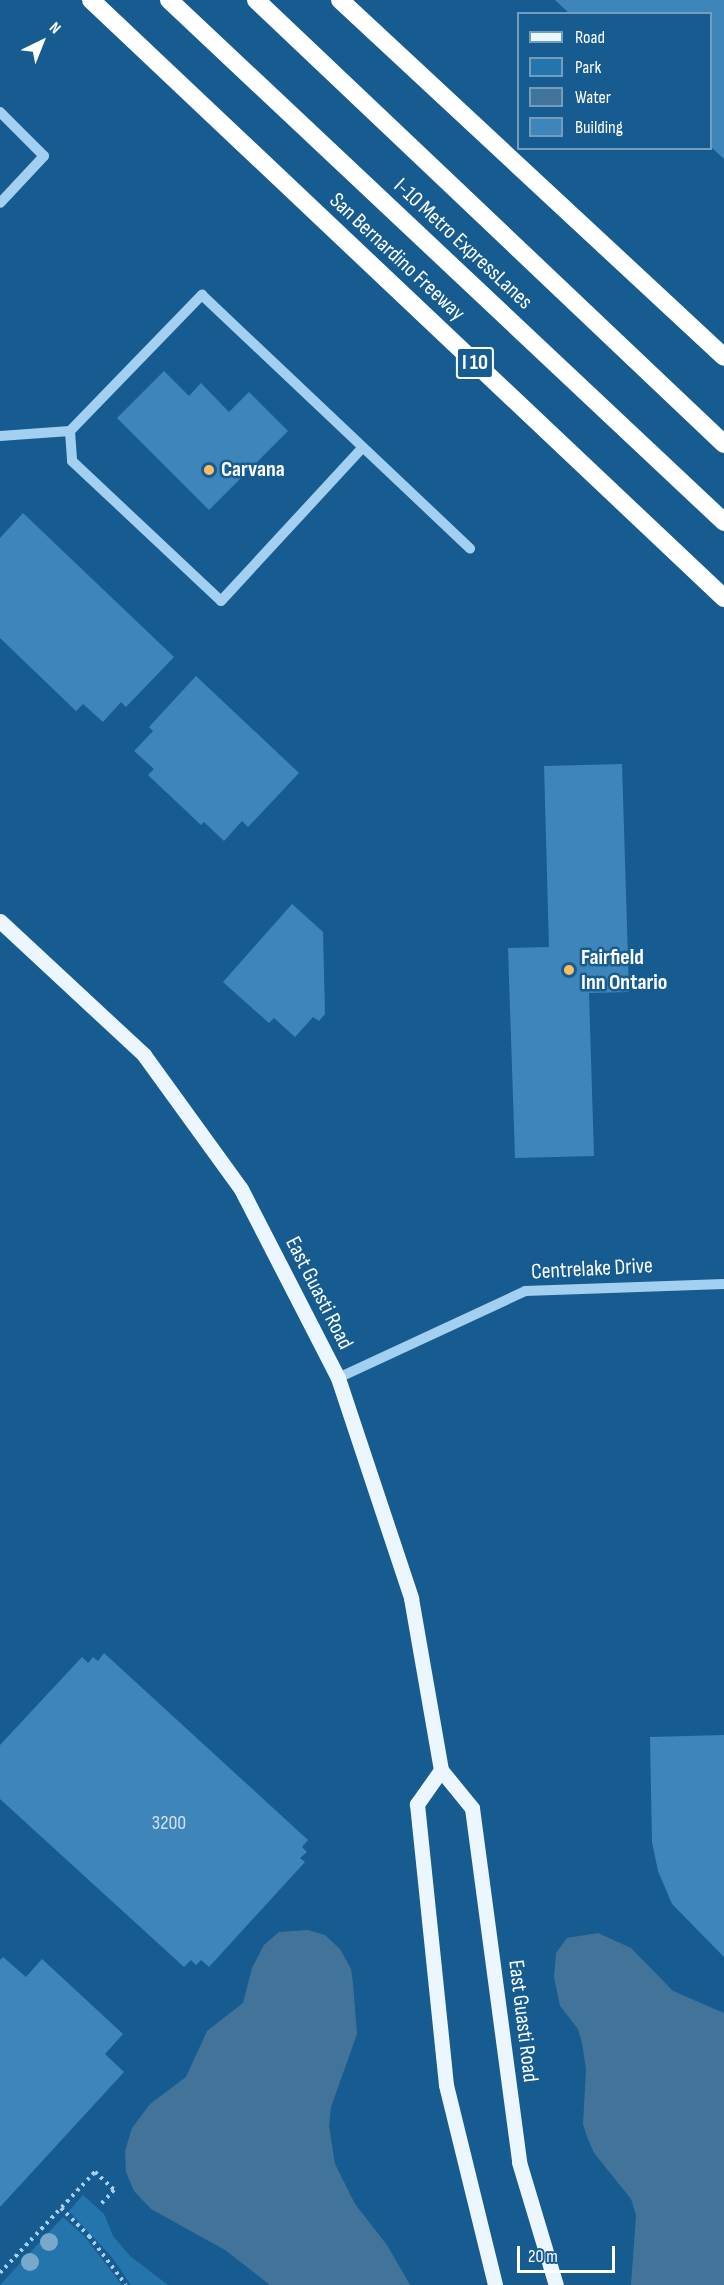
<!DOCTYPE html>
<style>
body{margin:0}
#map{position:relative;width:724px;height:2285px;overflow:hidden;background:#165c91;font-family:"Sofia Sans Condensed",sans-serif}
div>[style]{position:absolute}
.green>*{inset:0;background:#2575ad}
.water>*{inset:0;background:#427499}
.building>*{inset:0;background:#3e86b9}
.path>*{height:4px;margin-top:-2px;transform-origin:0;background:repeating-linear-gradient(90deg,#a3d0f0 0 3px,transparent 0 7.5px)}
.minor>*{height:10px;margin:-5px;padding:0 5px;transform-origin:5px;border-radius:5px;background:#a3d0f0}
.major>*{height:15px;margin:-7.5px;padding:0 7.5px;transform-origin:7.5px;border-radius:7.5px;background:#ecf6ff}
.highway>*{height:18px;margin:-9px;padding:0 9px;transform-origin:9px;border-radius:9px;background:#fff}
.trees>*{width:18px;height:18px;margin:-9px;border-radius:50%;background:#78a8cc}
.dots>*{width:16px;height:16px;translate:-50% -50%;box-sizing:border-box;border:3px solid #165c91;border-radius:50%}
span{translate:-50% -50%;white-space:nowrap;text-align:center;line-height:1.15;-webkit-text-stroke:5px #165c91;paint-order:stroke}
.number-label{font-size:20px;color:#cfe1ee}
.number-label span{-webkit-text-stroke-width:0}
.shield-label span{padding:2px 4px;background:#165c91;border:2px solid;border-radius:4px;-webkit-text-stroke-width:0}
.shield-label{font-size:21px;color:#fff;font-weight:700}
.street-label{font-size:22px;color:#fff}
.poi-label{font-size:22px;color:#fff;font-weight:700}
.left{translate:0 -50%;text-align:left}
.legend{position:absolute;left:517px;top:12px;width:195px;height:138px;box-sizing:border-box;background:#165c91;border:2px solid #739dbd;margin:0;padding:8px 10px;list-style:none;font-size:18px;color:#fff}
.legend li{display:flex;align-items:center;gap:12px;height:30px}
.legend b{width:30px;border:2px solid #739dbd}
.north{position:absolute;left:12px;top:12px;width:60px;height:60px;-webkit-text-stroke:4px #165c91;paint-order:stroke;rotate:43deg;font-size:16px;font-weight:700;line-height:24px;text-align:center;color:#fff}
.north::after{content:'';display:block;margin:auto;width:21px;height:27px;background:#fff;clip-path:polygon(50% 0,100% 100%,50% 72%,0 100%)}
.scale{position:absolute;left:517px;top:2246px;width:98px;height:27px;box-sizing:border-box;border:3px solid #fff;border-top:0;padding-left:8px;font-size:18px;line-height:21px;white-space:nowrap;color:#fff;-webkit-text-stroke:4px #165c91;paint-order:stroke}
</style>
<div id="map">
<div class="green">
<div style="clip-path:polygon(83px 2195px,104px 2214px,113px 2236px,130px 2256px,168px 2285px,131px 2285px,111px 2256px,69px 2211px)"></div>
<div style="clip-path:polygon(63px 2217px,84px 2236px,122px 2285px,0 2285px)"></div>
</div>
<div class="water">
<div style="clip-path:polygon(308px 1930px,325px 1935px,340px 1949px,351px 1969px,353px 1983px,357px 2034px,331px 2107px,329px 2126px,335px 2164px,355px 2204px,387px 2245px,410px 2285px,270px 2285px,225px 2250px,151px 2209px,134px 2191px,126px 2172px,125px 2151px,132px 2128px,150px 2104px,186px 2077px,207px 2031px,243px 2003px,252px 1968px,264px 1945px,279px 1932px)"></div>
<div style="clip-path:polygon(598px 1933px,631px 1948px,673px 1991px,724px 2013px,724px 2285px,631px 2285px,636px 2215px,631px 2199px,594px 2153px,587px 2137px,583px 2124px,586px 2069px,582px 2043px,578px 2029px,560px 2006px,554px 1977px,556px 1953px,567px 1938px)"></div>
</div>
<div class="building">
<div style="clip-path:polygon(555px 0,724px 0,724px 159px,710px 146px,710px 14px,570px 14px)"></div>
<div style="clip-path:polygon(164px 371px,189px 396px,201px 383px,229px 412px,249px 392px,288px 431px,209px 510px,117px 418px)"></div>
<div style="clip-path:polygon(23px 513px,174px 657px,126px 707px,121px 702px,103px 722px,83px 704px,76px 711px,0 638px,0 538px)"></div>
<div style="clip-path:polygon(196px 676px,299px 773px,248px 827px,242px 821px,224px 841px,204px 822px,201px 825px,148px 775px,154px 769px,134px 751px,153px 731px,149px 727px)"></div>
<div style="clip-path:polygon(622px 764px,629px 992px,589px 993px,594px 1156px,515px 1158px,508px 948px,549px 947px,544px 766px)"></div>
<div style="clip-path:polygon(292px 904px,323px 932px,325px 1014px,319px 1021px,313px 1017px,295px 1037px,274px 1018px,269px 1023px,223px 982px)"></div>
<div style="clip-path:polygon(104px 1653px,308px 1840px,302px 1847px,307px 1852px,300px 1858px,305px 1862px,209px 1967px,201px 1960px,196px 1965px,191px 1960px,184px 1967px,0 1799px,0 1745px,82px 1657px,88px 1663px,93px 1657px,98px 1661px)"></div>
<div style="clip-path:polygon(724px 1735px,724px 1957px,672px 1904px,658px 1871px,652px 1842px,650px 1737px)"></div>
<div style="clip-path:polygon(3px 1957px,26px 1977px,42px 1959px,123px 2034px,105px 2054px,124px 2072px,0 2207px,0 1960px)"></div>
</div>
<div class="path">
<div style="left:61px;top:2208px;width:40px;rotate:45deg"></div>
<div style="left:89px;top:2236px;width:61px;rotate:52.9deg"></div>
<div style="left:0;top:2273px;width:139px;rotate:-46.8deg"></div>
<div style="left:95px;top:2172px;width:26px;rotate:43deg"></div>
<div style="left:114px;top:2190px;width:22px;rotate:133deg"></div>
</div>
<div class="minor">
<div style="left:0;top:112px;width:62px;rotate:45deg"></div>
<div style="left:44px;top:156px;width:64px;rotate:133.1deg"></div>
<div style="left:70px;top:431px;width:30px;rotate:86deg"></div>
<div style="left:72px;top:461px;width:204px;rotate:43.2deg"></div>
<div style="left:221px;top:601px;width:209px;rotate:-47.3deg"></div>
<div style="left:0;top:436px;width:70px;rotate:-4.1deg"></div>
<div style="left:70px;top:431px;width:190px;rotate:-45.9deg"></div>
<div style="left:202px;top:295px;width:369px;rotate:43.4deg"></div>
<div style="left:338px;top:1378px;width:206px;rotate:-24.9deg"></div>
<div style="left:525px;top:1291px;width:199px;rotate:-2deg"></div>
</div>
<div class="major">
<div style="left:0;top:921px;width:197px;rotate:42.9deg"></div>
<div style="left:144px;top:1055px;width:165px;rotate:54.1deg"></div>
<div style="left:241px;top:1189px;width:212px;rotate:62.8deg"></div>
<div style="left:338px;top:1378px;width:232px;rotate:71.6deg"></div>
<div style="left:411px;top:1598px;width:175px;rotate:80.1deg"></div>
<div style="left:441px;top:1770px;width:49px;rotate:50.8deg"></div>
<div style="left:472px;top:1808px;width:357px;rotate:82.4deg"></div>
<div style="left:519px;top:2162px;width:128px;rotate:73.3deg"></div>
<div style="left:441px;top:1770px;width:42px;rotate:125.2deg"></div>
<div style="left:417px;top:1804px;width:282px;rotate:84.1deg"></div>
<div style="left:446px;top:2085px;width:206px;rotate:76.2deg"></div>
</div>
<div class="highway">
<div style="left:91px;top:0;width:871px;rotate:43.37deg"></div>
<div style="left:169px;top:0;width:762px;rotate:43.24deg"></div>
<div style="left:256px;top:0;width:645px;rotate:43.49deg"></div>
<div style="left:340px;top:0;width:524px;rotate:42.91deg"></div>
</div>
<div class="trees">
<div style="left:49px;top:2242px"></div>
<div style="left:30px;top:2262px"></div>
</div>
<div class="dots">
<div style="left:209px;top:470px;background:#ffbc62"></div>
<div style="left:569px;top:970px;background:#ffbc62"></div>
</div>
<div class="number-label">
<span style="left:169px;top:1823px">3200</span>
</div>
<div class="shield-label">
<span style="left:475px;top:363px">I 10</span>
</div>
<div class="street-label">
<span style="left:463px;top:244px;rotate:43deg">I-10 Metro ExpressLanes</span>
<span style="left:397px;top:257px;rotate:43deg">San Bernardino Freeway</span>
<span style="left:592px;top:1269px;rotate:-3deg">Centrelake Drive</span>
<span style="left:319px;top:1293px;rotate:63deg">East Guasti Road</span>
<span style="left:523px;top:2021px;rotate:83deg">East Guasti Road</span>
</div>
<div class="poi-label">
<span class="left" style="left:221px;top:470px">Carvana</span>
<span class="left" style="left:581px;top:970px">Fairfield<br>Inn Ontario</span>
</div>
<ul class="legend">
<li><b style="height:8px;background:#ecf6ff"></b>Road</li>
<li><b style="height:16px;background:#2575ad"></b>Park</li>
<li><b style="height:16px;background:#427499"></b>Water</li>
<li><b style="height:16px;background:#3e86b9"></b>Building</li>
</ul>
<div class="north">N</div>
<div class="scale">20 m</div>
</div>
